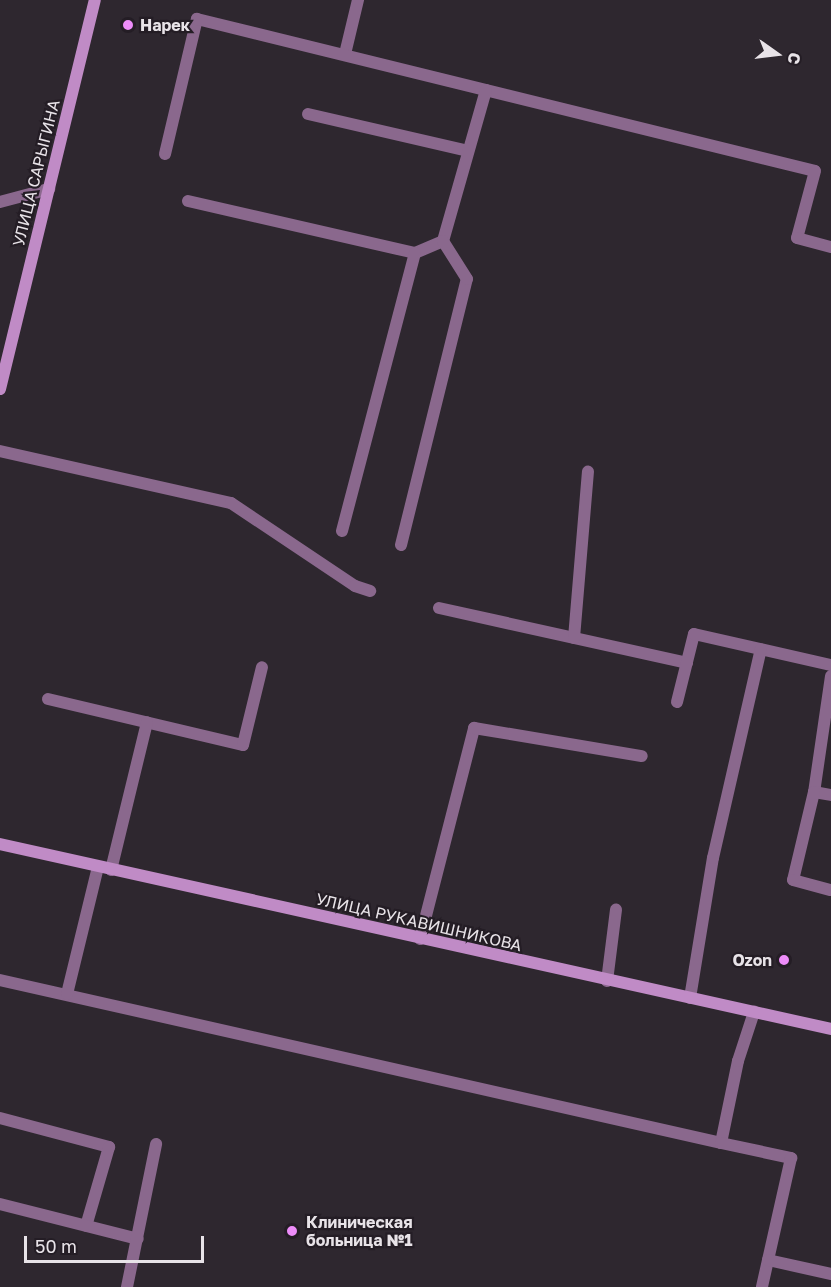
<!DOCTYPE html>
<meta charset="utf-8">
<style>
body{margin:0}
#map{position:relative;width:831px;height:1287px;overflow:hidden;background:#2e272f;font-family:"Golos Text",sans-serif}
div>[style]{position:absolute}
.lane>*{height:12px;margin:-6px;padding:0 6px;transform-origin:6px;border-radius:6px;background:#8a688d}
.street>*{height:12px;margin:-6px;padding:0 6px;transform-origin:6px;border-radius:6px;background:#8a688d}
.secondary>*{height:12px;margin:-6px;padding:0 6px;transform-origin:6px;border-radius:6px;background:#c08bc6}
.dots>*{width:16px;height:16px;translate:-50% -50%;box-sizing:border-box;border:3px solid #241d25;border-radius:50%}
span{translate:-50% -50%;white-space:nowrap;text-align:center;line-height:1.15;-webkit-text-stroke:4.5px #241d25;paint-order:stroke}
.poi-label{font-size:16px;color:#e8e3e8;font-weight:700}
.left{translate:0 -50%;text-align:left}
.right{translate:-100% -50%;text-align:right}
.street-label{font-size:16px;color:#e8e3e8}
.north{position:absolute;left:747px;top:24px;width:60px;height:60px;-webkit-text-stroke:4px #241d25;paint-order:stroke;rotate:104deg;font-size:16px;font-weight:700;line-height:24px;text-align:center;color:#e8e3e8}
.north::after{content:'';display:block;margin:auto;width:21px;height:27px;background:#e8e3e8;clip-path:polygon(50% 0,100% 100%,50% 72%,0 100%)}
.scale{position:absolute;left:24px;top:1236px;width:180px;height:27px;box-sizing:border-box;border:3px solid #e8e3e8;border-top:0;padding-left:8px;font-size:18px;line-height:21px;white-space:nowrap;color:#e8e3e8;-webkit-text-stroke:4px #241d25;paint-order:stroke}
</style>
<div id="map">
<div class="lane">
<div style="left:345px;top:54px;width:56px;rotate:-76.5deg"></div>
<div style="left:308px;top:114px;width:164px;rotate:13deg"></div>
<div style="left:165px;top:154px;width:139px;rotate:-76.7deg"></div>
<div style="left:197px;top:19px;width:636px;rotate:13.82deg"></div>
<div style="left:815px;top:171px;width:69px;rotate:105deg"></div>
<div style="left:797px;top:238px;width:35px;rotate:15deg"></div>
<div style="left:188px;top:201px;width:233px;rotate:12.9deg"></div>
<div style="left:415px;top:253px;width:30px;rotate:-23deg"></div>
<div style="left:443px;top:241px;width:157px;rotate:-74.1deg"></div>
<div style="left:0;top:202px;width:51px;rotate:-14.9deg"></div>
<div style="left:0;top:451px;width:237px;rotate:12.7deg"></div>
<div style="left:231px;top:503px;width:149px;rotate:33.8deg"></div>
<div style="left:355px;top:586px;width:16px;rotate:18deg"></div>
<div style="left:342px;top:531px;width:287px;rotate:-75.3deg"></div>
<div style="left:401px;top:545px;width:274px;rotate:-76.1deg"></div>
<div style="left:467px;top:279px;width:45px;rotate:-122.3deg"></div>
<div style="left:439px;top:608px;width:254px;rotate:12.5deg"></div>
<div style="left:574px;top:638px;width:167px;rotate:-85.2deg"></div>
<div style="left:831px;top:676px;width:117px;rotate:98.3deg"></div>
<div style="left:814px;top:792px;width:17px;rotate:10deg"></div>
<div style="left:48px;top:699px;width:200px;rotate:13.3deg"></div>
<div style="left:243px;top:745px;width:80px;rotate:-76.3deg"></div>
<div style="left:677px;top:702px;width:70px;rotate:-76deg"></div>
<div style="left:694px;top:634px;width:140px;rotate:12.8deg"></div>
<div style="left:814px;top:792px;width:90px;rotate:103.4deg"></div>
<div style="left:793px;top:880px;width:39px;rotate:15deg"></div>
<div style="left:111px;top:870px;width:152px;rotate:-76.3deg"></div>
<div style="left:420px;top:939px;width:218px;rotate:-75.6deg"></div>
<div style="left:474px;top:728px;width:170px;rotate:9.5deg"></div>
<div style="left:0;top:980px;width:739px;rotate:12.74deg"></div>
<div style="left:721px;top:1143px;width:84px;rotate:-78.3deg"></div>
<div style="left:738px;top:1061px;width:52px;rotate:-71.9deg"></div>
<div style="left:67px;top:994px;width:131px;rotate:-76.3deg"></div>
<div style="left:690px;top:998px;width:142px;rotate:-80.7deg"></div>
<div style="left:713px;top:858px;width:214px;rotate:-77.1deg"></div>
<div style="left:0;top:1118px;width:113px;rotate:14.9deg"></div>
<div style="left:109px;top:1147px;width:82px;rotate:106.2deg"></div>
<div style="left:721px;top:1143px;width:72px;rotate:12.1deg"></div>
<div style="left:791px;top:1158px;width:132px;rotate:102.7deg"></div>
<div style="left:0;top:1204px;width:142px;rotate:14.2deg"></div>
<div style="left:768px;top:1260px;width:65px;rotate:12.5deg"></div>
<div style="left:127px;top:1287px;width:146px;rotate:-78.5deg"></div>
</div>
<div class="street">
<div style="left:607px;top:981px;width:72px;rotate:-82.8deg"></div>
</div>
<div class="secondary">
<div style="left:0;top:389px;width:400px;rotate:-76.3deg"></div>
<div style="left:0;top:844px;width:851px;rotate:12.55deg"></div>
</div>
<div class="dots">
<div style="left:128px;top:25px;background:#ed8cf9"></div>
<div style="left:784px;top:960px;background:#ed8cf9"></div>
<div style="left:292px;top:1231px;background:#ed8cf9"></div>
</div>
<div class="poi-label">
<span class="left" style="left:140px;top:25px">Нарек</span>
<span class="right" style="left:772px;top:960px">Ozon</span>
<span class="left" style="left:306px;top:1231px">Клиническая<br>больница №1</span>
</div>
<div class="street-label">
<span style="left:36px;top:173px;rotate:-76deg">УЛИЦА САРЫГИНА</span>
<span style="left:419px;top:922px;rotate:13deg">УЛИЦА РУКАВИШНИКОВА</span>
</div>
<div class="north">С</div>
<div class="scale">50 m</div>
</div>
